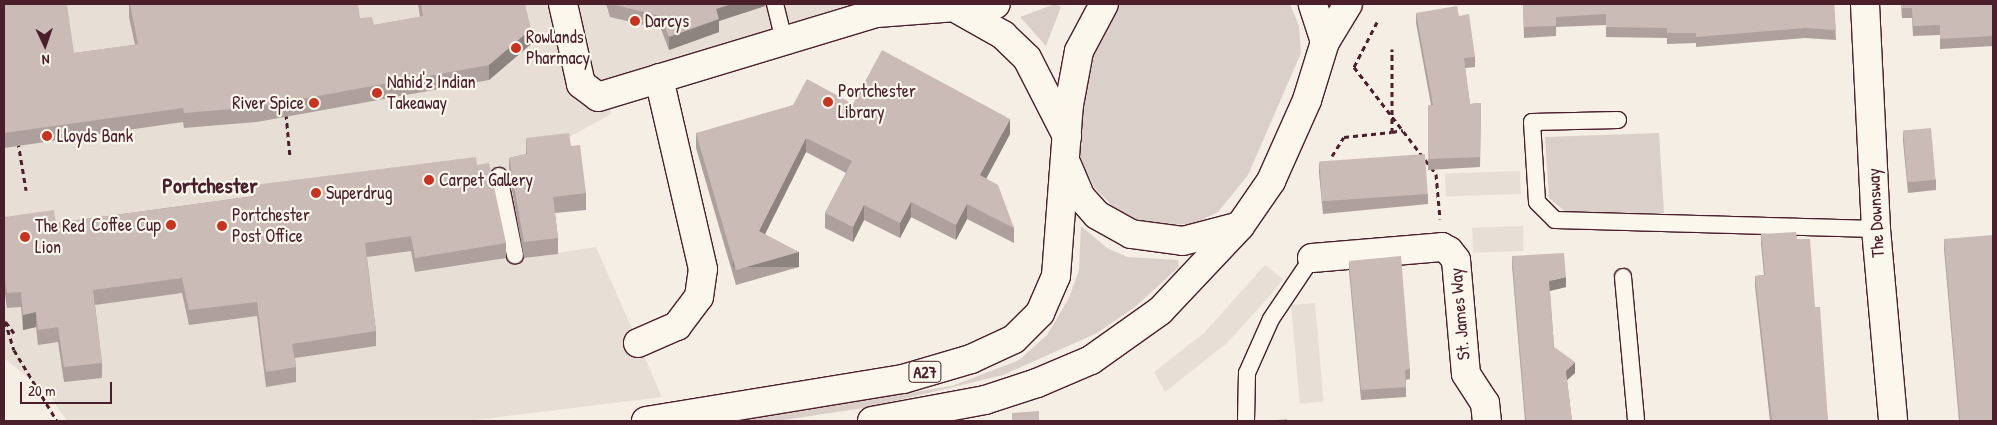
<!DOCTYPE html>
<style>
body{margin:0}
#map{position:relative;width:1997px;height:425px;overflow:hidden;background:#f4eee4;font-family:"Patrick Hand",sans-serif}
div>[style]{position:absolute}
.built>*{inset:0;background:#e7dfd6;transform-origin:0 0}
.green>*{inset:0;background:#dbd0c9}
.path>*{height:3px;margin-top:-1.5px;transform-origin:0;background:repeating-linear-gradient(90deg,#4a1f2b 0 5px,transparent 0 9px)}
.roads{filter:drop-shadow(1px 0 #4a1f2b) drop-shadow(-1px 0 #4a1f2b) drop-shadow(0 1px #4a1f2b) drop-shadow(0 -1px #4a1f2b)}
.service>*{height:16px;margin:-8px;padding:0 8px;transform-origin:8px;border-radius:8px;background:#fbf7ec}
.minor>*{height:28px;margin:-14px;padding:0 14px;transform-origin:14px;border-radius:14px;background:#fbf7ec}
.primary>*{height:28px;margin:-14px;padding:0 14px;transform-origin:14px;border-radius:14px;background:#fbf7ec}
.wall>*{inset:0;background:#aea19d}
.shaded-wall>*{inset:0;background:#8d837f;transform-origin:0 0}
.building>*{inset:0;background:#cabbb6;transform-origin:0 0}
.dots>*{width:14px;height:14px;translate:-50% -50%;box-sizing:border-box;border:2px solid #fbf7ec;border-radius:50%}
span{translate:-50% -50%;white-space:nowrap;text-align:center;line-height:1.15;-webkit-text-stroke:4.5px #fbf7ec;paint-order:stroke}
.shield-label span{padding:1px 4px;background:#fbf7ec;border:1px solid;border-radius:4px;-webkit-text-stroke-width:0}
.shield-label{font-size:16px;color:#4a1f2b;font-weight:700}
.poi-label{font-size:18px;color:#4a1f2b}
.left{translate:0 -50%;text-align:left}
.right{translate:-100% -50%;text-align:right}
.street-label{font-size:18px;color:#4a1f2b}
.district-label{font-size:22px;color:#4a1f2b;font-weight:700}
.frame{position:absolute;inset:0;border:5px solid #4a1f2b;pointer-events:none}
.north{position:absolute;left:20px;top:20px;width:50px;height:50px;-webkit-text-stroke:4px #fbf7ec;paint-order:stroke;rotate:177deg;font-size:14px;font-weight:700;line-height:20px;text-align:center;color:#4a1f2b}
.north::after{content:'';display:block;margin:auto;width:18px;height:22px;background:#4a1f2b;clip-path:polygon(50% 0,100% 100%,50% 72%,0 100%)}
.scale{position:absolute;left:20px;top:382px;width:92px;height:22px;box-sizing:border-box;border:2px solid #4a1f2b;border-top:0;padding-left:6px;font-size:15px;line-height:18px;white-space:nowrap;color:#4a1f2b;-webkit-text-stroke:4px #fbf7ec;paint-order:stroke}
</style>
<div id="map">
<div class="built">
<div style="clip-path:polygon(4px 4px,851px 4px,606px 81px,611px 114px,499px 176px,508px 218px,516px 218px,524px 258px,596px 247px,662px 397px,467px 421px,67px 421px,50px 396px,4px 358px)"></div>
<div style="left:1520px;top:171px;width:23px;height:75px;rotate:88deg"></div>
<div style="left:1523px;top:226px;width:25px;height:51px;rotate:88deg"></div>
<div style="clip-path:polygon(1265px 265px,1283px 279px,1269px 297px,1227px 343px,1165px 392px,1154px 372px,1204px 333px)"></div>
<div style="left:1315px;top:303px;width:99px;height:24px;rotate:85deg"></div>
</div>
<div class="green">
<div style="clip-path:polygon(1055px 4px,1061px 7px,1046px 46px,1020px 17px)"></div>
<div style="clip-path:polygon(1116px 4px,1290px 4px,1299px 26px,1301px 53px,1248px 175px,1218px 212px,1193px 224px,1156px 225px,1120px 214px,1094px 187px,1080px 158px,1082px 91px,1090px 48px)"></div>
<div style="clip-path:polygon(1659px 133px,1664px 213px,1566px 212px,1549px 198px,1545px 137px)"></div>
<div style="clip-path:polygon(1081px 226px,1107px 248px,1127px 257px,1178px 260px,1179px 267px,1135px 307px,1097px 333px,1003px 375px,870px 407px,777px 421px,726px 421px,952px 386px,1019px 360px,1047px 335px,1069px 298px,1079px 270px)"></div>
</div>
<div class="path">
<div style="left:1377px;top:22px;width:51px;rotate:117.1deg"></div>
<div style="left:1354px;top:67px;width:135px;rotate:52.5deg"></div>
<div style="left:1436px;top:174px;width:45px;rotate:84.9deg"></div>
<div style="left:286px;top:114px;width:43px;rotate:84.7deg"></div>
<div style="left:1392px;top:132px;width:11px;rotate:-10deg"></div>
<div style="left:18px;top:142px;width:49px;rotate:80.5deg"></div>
<div style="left:1332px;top:156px;width:22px;rotate:-58deg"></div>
<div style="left:1344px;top:137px;width:48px;rotate:-5.9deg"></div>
<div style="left:1392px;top:132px;width:83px;rotate:-90deg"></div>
<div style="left:14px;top:333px;width:15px;rotate:-127deg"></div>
<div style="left:5px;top:321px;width:30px;rotate:73deg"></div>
<div style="left:14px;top:350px;width:83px;rotate:58.8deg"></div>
</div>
<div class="roads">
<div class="service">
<div style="left:775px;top:4px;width:36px;rotate:76deg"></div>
<div style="left:1618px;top:120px;width:86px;rotate:178.7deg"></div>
<div style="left:1532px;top:122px;width:80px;rotate:86.4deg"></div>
<div style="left:1537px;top:202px;width:25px;rotate:45deg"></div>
<div style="left:1555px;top:220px;width:321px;rotate:1.6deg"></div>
<div style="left:499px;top:176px;width:81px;rotate:78.6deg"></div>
<div style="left:1623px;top:277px;width:145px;rotate:84.8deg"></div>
<div style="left:1246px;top:421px;width:48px;rotate:-88.8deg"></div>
<div style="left:1247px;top:373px;width:59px;rotate:-66deg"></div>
<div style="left:1271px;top:319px;width:73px;rotate:-56.1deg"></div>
</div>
<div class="minor">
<div style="left:563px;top:4px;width:82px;rotate:77.3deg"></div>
<div style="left:581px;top:84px;width:21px;rotate:37deg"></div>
<div style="left:598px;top:97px;width:291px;rotate:-16.8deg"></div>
<div style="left:877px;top:13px;width:119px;rotate:-4.3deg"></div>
<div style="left:1865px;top:4px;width:225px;rotate:87.2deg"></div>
<div style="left:1876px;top:229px;width:193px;rotate:84.9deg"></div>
<div style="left:959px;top:10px;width:51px;rotate:29.6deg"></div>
<div style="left:1003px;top:35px;width:33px;rotate:44deg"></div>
<div style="left:1027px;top:58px;width:88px;rotate:62.9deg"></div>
<div style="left:1312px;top:258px;width:130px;rotate:-4.8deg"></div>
<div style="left:1442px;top:247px;width:8px;rotate:30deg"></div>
<div style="left:1449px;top:251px;width:11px;rotate:52deg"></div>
<div style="left:1456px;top:260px;width:114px;rotate:85deg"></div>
<div style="left:1466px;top:374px;width:35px;rotate:57deg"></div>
<div style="left:1485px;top:403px;width:18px;rotate:84deg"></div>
<div style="left:638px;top:343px;width:43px;rotate:-23.6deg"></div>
<div style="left:677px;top:326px;width:36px;rotate:-53deg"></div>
<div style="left:699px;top:297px;width:28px;rotate:-82deg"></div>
<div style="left:703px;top:269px;width:196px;rotate:-103deg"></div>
</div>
<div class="primary">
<div style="left:1325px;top:42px;width:44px;rotate:-58.8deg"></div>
<div style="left:1067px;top:165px;width:34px;rotate:67deg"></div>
<div style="left:1080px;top:196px;width:25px;rotate:48deg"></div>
<div style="left:1097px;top:215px;width:39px;rotate:29deg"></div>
<div style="left:1131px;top:234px;width:52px;rotate:7.7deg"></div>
<div style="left:1183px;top:241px;width:55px;rotate:-14.8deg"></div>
<div style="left:646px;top:421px;width:260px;rotate:-9.3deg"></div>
<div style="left:903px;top:379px;width:71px;rotate:-16.4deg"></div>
<div style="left:971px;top:359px;width:47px;rotate:-24.9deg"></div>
<div style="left:1014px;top:339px;width:37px;rotate:-45deg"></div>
<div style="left:1040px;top:313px;width:40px;rotate:-66.6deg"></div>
<div style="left:1056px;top:276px;width:171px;rotate:-85.7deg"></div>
<div style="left:1069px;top:105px;width:55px;rotate:-79.5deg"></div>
<div style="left:1079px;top:51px;width:53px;rotate:-62deg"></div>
<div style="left:872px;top:421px;width:115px;rotate:-10.5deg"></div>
<div style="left:985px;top:400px;width:55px;rotate:-18.1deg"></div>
<div style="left:1037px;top:383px;width:59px;rotate:-23.1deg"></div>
<div style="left:1091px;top:360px;width:85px;rotate:-35.4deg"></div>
<div style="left:1160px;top:311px;width:117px;rotate:-46.7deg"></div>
<div style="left:1240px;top:226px;width:55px;rotate:-55.4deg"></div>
<div style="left:1271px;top:181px;width:89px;rotate:-66deg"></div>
<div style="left:1307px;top:100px;width:61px;rotate:-72.8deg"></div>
<div style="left:1325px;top:42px;width:40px;rotate:-108deg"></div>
</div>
</div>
<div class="wall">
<div style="clip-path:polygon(4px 4px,74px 53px,135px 45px,129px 17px,129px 4px,360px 18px,374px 25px,420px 17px,418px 4px,525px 4px,531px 44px,489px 80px,257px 122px,184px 128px,183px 122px,4px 148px)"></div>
<div style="clip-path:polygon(606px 4px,765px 4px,765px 6px,719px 21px,719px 32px,669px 50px,661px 29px,610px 17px)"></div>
<div style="clip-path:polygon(1523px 4px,1834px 4px,1836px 40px,1805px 38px,1696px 47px,1696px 43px,1667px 44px,1667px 38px,1606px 37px,1606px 25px,1556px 27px,1556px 36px,1524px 38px)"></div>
<div style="clip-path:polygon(1901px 4px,1993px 4px,1993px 46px,1940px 49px,1940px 35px,1913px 36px,1912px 18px,1902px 18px)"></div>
<div style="clip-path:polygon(1416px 13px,1459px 16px,1475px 57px,1475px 67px,1465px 68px,1470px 104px,1481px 103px,1480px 167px,1428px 170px,1428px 105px,1431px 105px,1416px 23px)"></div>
<div style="clip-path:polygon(853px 104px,1010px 134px,986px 179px,1014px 228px,1014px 243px,967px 219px,956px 240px,911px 217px,900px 238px,864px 220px,853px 242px,825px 228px,825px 213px,846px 173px,806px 152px,765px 234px,799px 267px,736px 285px,696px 148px,696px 133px)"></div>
<div style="clip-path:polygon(1903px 131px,1936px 180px,1936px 190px,1908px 193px,1903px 141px)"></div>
<div style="clip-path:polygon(526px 138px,571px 146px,586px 193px,586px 210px,555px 213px,558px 238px,558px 254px,524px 258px,509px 174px,509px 158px,526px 154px)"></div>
<div style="clip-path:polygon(1319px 163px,1428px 194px,1428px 204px,1323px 214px,1319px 173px)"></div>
<div style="clip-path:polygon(477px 165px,506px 243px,506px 258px,415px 272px,411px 251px,367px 257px,376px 331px,376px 346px,295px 358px,296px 367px,296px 382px,266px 387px,257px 316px,189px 325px,182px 293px,95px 305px,102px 363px,102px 378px,64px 382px,58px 342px,38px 345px,36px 327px,23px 330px,21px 307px,7px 308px,4px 288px,4px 217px,56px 223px,254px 196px,254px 185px)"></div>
<div style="clip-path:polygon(1761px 234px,1797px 239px,1815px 307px,1828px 421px,1770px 421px,1755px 286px,1755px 276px,1764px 275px,1761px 244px)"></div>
<div style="clip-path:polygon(1944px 239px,1993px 421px,1959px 421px,1944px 249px)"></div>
<div style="clip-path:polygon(1512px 256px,1566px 287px,1550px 291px,1554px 347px,1575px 373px,1567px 380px,1572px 421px,1525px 421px,1512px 266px)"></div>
<div style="clip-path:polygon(1349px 261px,1410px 369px,1410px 379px,1406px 380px,1406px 397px,1361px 400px,1349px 271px)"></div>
</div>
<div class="shaded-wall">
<div style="clip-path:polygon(731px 4px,765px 4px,765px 6px,719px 21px,719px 32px,669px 50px,669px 37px,716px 9px)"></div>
<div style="clip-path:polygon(531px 29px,531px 44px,489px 80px,489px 65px)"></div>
<div style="clip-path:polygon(1010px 119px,1010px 134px,980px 190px,980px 175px)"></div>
<div style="clip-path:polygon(806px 138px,806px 152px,759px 246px,759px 231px)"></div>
<div style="clip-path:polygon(911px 202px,911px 217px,900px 238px,900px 223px)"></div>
<div style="clip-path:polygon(967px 204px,967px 219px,956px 240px,956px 225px)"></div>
<div style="clip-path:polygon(864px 205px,864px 220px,853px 242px,853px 227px)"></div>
<div style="left:799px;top:252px;width:15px;height:66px;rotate:90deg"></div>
<div style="clip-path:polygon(1566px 277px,1566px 287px,1549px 291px,1549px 281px)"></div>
<div style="clip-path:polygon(36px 312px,36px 327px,23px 330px,23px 315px)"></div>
<div style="clip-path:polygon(1575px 362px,1575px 373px,1566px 381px,1566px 371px)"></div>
</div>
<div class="building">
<div style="clip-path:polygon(4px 4px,67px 4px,74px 53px,138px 44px,130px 4px,358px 4px,360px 18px,372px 17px,374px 25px,423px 16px,421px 4px,525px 4px,531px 29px,489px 65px,257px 107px,184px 113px,183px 108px,4px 133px)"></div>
<div style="clip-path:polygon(611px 4px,731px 4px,716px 9px,719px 19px,669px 37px,661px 16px)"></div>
<div style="clip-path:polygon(1523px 4px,1834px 4px,1836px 30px,1805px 28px,1696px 37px,1696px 33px,1667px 33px,1667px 28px,1606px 27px,1606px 14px,1556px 17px,1556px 26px,1524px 27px)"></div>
<div style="clip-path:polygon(1901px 4px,1993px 4px,1993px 36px,1940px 39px,1940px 25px,1913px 26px,1912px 8px,1902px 8px)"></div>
<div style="clip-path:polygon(1457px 6px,1459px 16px,1469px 14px,1475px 57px,1464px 58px,1470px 104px,1481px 103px,1480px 157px,1428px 159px,1428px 105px,1433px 105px,1416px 13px)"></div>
<div style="clip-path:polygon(882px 50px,1010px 119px,980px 175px,998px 185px,1014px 228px,967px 204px,956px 225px,911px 202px,900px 223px,864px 205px,853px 227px,825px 213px,852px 161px,806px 138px,759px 231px,799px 252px,736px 270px,696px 133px,793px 105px,807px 79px,853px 104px)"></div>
<div style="left:1931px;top:128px;width:52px;height:28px;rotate:85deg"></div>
<div style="clip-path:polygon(569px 133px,571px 146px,580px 145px,586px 193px,553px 197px,558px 238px,524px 242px,509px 158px,527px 154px,526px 138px)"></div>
<div style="left:1425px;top:154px;width:40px;height:106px;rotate:86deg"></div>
<div style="clip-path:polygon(476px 157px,477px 165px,489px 163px,506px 243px,415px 258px,411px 236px,365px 243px,376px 331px,292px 344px,296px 367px,266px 372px,257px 302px,189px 310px,182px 278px,93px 290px,102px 363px,64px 367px,58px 327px,38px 330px,36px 312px,23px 315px,21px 292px,7px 293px,4px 273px,4px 217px,54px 210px,56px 223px,255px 196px,254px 185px)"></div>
<div style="clip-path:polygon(1796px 232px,1797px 239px,1810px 239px,1815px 307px,1820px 307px,1828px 421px,1772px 421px,1755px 276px,1765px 275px,1761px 234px)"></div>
<div style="clip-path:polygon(1993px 235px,1993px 421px,1960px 421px,1944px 239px)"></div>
<div style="clip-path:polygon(1564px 253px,1566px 277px,1549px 281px,1554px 347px,1575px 362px,1566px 371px,1572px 421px,1526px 421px,1512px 256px)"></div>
<div style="clip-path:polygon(1401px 256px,1410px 369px,1405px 370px,1406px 387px,1361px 390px,1349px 261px)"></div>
<div style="clip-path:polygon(1039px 411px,1039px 421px,1012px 421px,1012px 413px)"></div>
<div style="clip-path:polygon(1287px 419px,1287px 421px,1268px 421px)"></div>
</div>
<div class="dots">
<div style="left:635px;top:21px;background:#c8321e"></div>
<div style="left:516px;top:48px;background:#c8321e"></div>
<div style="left:377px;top:93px;background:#c8321e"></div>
<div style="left:828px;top:102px;background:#c8321e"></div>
<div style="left:314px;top:103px;background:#c8321e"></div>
<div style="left:47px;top:136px;background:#c8321e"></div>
<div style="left:429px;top:180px;background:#c8321e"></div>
<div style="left:316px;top:193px;background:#c8321e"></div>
<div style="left:171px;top:225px;background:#c8321e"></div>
<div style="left:222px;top:226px;background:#c8321e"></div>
<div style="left:25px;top:237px;background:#c8321e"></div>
</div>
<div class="shield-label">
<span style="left:925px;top:372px">A27</span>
</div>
<div class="poi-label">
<span class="left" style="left:645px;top:21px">Darcys</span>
<span class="left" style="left:526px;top:48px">Rowlands<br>Pharmacy</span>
<span class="left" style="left:387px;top:93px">Nahid'z Indian<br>Takeaway</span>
<span class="left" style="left:838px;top:102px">Portchester<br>Library</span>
<span class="right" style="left:304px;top:103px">River Spice</span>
<span class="left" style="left:57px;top:136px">Lloyds Bank</span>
<span class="left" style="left:439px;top:180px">Carpet Gallery</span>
<span class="left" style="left:326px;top:193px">Superdrug</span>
<span class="left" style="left:232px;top:226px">Portchester<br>Post Office</span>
<span class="right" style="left:161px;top:225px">Coffee Cup</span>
<span class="left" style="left:35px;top:237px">The Red<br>Lion</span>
</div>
<div class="street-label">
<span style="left:1876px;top:213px;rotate:-93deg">The Downsway</span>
<span style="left:1460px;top:314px;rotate:-95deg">St. James Way</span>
</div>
<div class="district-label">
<span style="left:210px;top:186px">Portchester</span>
</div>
<div class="frame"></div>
<div class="north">N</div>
<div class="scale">20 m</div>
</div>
